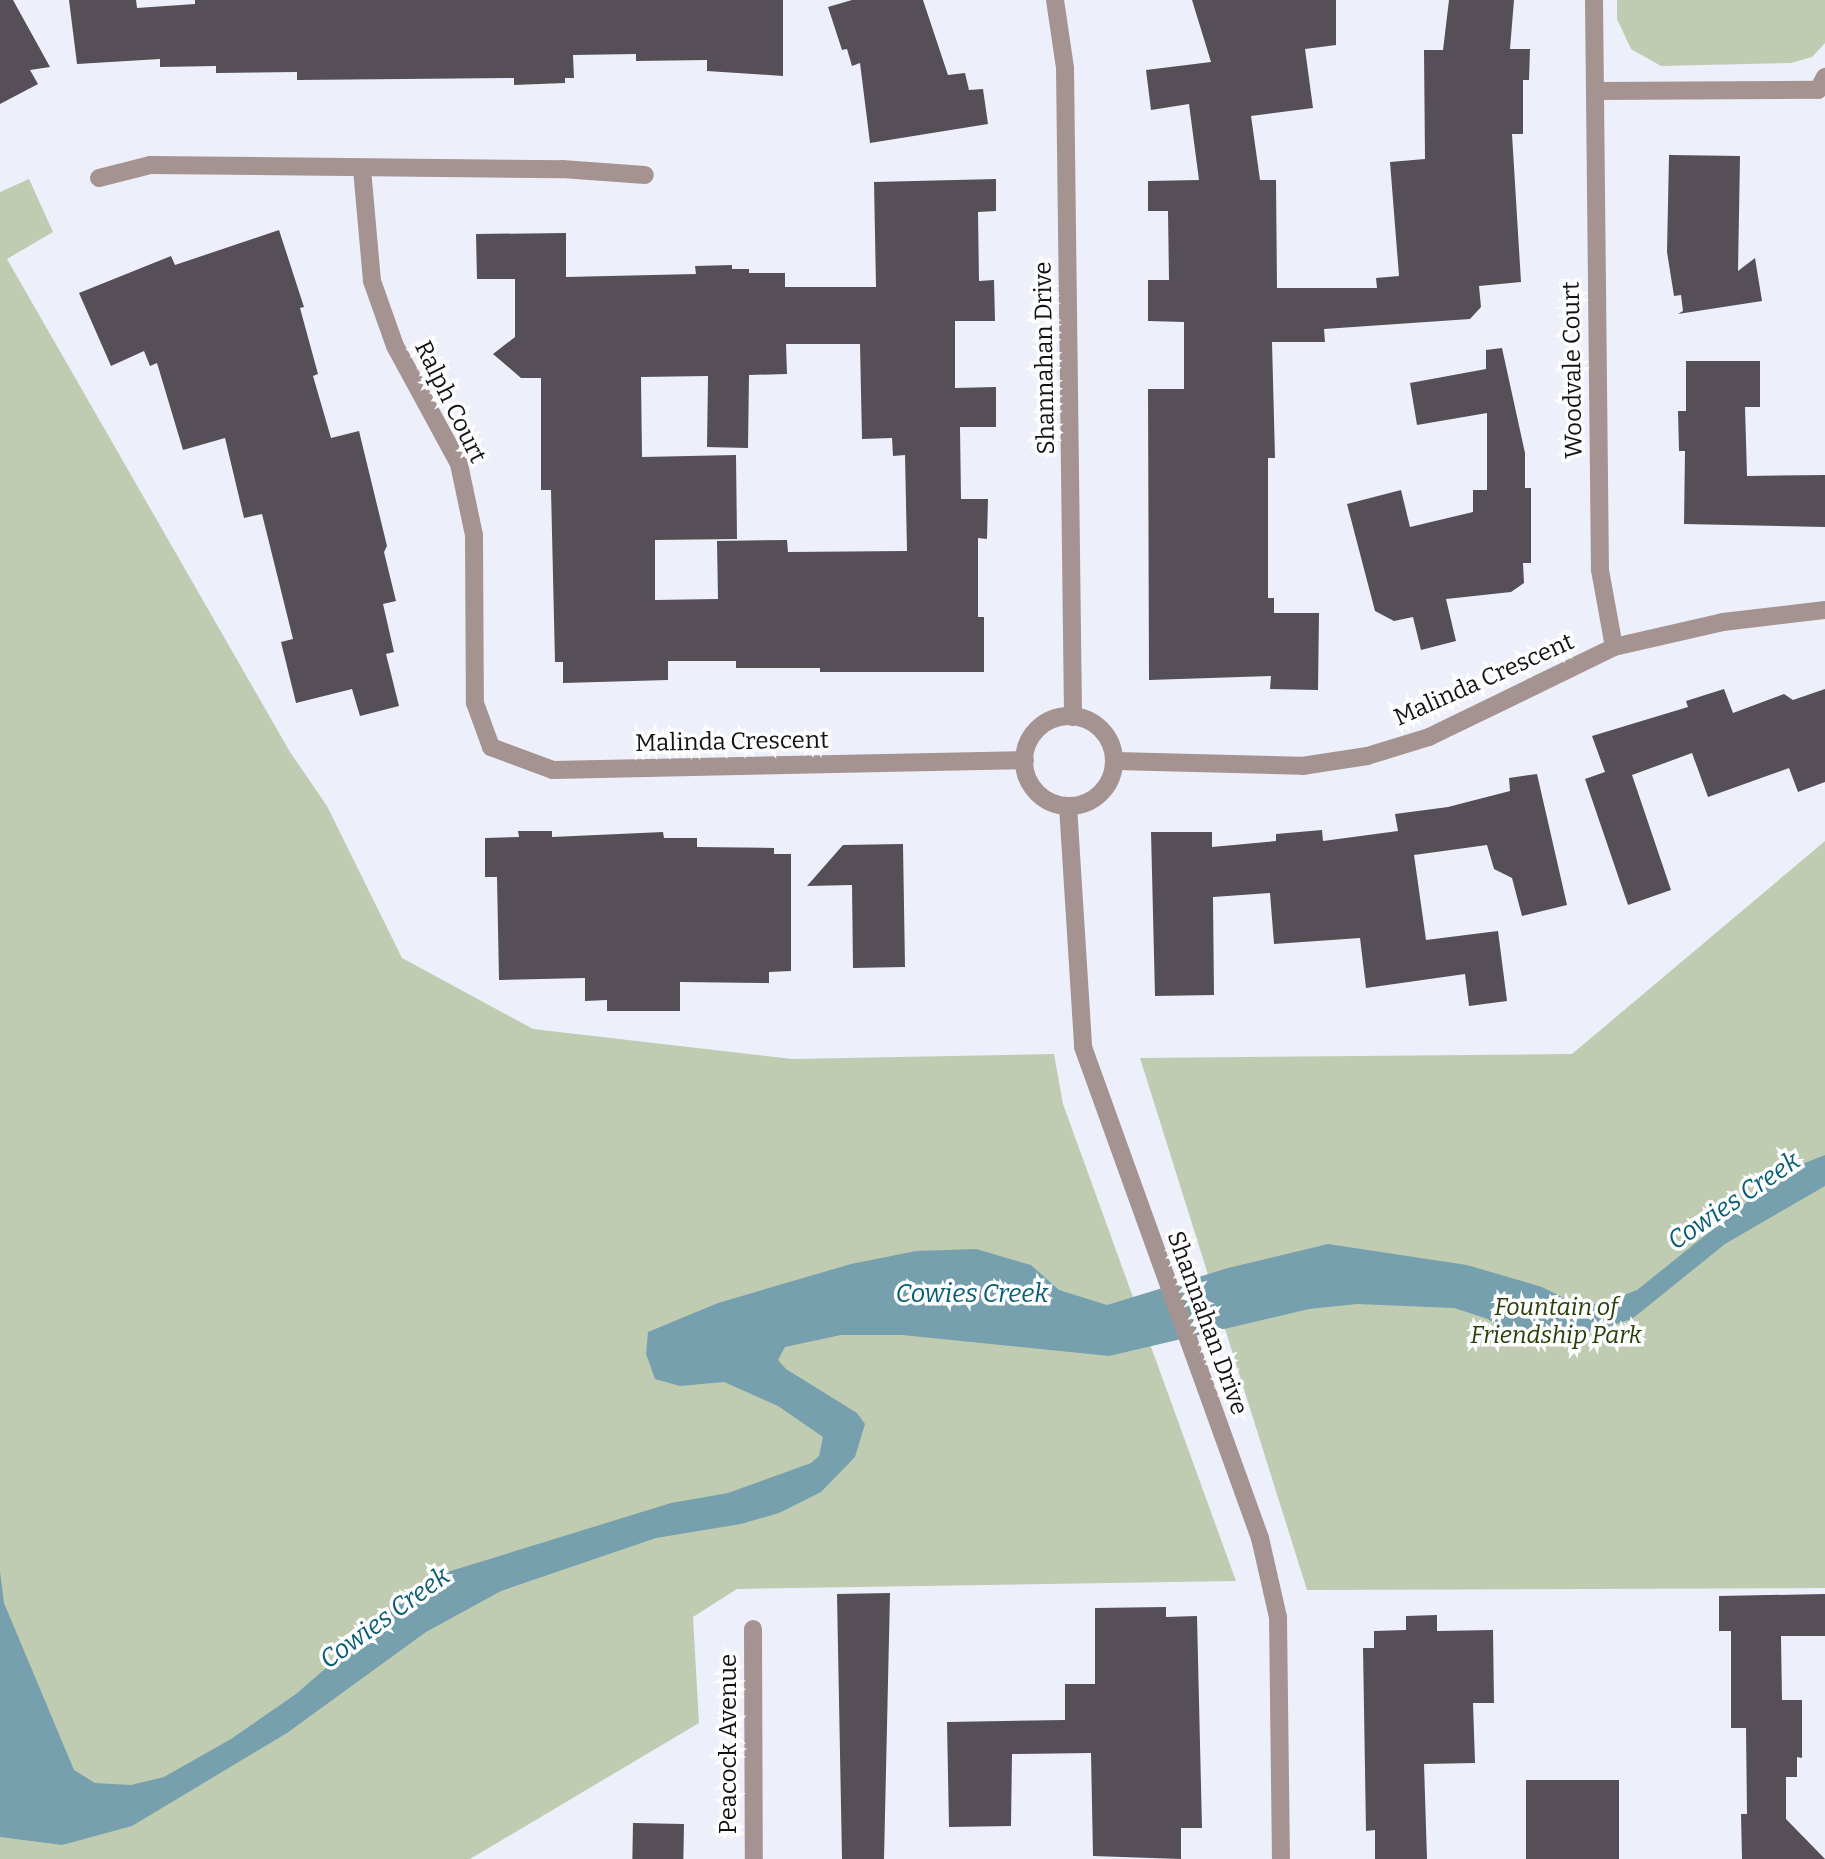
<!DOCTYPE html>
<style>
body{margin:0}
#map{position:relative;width:1825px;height:1859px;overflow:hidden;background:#edf0fb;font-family:Bitter,serif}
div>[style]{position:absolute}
.green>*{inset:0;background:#bfccb2}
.water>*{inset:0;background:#77a0ae}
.building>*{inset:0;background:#564f57;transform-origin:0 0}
.street>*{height:18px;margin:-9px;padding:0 9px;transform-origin:9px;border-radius:9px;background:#a59391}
.street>.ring{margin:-9px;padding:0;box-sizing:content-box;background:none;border:18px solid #a59391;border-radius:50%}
span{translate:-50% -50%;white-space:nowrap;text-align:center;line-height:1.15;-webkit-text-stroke:7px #fdfdfd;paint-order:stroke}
.street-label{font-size:24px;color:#121216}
.park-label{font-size:24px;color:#293d09;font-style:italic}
.water-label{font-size:26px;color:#095d72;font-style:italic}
</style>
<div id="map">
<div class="green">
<div style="clip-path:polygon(1617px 0,1825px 0,1825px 43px,1812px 57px,1791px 63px,1661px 66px,1631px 49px,1617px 19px)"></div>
<div style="clip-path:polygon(29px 179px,53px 232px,7px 259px,290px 752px,327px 806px,402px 958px,533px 1029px,792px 1059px,1054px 1054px,1063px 1104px,1236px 1581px,737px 1589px,693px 1617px,699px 1723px,470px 1859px,0 1859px,0 192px)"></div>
<div style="clip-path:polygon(1825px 841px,1825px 1588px,1307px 1590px,1140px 1058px,1572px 1054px)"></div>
</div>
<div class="water">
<div style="clip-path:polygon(1825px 1155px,1825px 1186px,1725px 1244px,1632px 1319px,1571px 1338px,1513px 1338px,1488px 1319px,1454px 1308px,1357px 1304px,1309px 1309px,1109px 1356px,902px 1335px,841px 1335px,785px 1347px,778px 1360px,786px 1369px,857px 1413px,865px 1424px,855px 1457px,821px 1492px,779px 1513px,741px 1524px,656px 1538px,501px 1591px,426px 1632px,287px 1733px,132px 1826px,62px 1845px,0 1837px,0 1571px,4px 1603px,74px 1770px,95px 1783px,131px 1785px,164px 1777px,231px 1739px,296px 1694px,416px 1590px,444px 1573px,671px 1503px,728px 1493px,811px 1463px,819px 1456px,823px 1437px,778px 1406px,724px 1382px,680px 1386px,655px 1379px,646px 1354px,648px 1332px,718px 1303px,851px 1264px,916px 1251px,976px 1249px,1031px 1265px,1059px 1290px,1107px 1305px,1228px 1268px,1328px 1244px,1467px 1265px,1542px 1287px,1576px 1304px,1600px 1304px,1637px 1290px,1787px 1170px)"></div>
</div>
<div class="building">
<div style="clip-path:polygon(0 0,13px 0,50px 67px,30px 70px,38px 84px,0 104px)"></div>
<div style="clip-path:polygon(69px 0,136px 0,137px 8px,195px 4px,195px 0,783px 0,783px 76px,707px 71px,707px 60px,636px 61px,636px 54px,573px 55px,574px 78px,565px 78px,565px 83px,514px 85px,514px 78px,297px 80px,297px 72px,216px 73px,216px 66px,160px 67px,160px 59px,77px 64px)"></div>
<div style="clip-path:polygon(852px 0,923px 0,948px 75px,965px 73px,969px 90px,983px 89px,988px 124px,870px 143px,860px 63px,852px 66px,847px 49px,842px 50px,828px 7px)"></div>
<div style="clip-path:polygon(1192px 0,1336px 0,1336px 45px,1305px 49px,1313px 108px,1251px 116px,1260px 180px,1276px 180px,1277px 288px,1377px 288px,1376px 278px,1399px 276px,1390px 162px,1425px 159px,1424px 50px,1443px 50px,1449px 0,1514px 0,1510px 49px,1530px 49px,1529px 80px,1523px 80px,1523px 134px,1512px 134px,1521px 282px,1479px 286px,1481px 307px,1470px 319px,1324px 329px,1325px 342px,1272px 342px,1275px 458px,1268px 458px,1268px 598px,1274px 598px,1274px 613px,1319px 613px,1318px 690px,1270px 689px,1271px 676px,1149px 680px,1148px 389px,1184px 389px,1184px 322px,1148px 321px,1148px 280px,1169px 280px,1168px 211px,1148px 211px,1148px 181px,1199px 180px,1189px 104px,1151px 110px,1146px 70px,1211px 62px)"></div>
<div style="clip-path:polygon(1669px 155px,1740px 156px,1738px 271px,1755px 258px,1762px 301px,1678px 314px,1683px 311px,1681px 295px,1674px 296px,1667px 252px)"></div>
<div style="clip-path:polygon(evenodd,996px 179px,996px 211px,978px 212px,979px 281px,994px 280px,995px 321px,955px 321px,955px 388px,996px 387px,996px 427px,960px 427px,961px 499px,988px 499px,987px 539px,978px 538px,978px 617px,984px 617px,984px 672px,820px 672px,820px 668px,736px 668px,736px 661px,668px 661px,668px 680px,563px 683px,563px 662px,555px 662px,551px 490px,541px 490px,541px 378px,521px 378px,493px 354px,515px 337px,515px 279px,477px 279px,476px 234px,566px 233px,566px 277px,696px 274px,695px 266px,732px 265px,732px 269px,749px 269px,749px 273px,785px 273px,785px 287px,876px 287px,874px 182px,996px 179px,786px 344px,860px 344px,862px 439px,892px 438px,893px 456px,905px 455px,907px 551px,788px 552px,787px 540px,717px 541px,718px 599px,655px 600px,655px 540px,737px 539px,736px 455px,642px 457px,641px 377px,708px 376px,707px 447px,748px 448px,749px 375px,787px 374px,786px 344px)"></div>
<div style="clip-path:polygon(279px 230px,304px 307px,300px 308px,318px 374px,313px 376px,331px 438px,359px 431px,387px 546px,384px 552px,396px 601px,383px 604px,394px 652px,386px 654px,399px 706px,360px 716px,352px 689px,296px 703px,281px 642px,293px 639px,262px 514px,244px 518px,225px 438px,183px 450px,157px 363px,150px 366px,144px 351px,111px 366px,79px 293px,171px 256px,175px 265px)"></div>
<div style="clip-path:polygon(1502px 348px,1525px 453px,1525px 488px,1531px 488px,1531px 563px,1523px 563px,1524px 583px,1511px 592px,1446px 599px,1456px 641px,1421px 650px,1413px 617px,1394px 621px,1375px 611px,1347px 504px,1401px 490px,1410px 527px,1473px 512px,1473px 490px,1487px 490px,1487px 413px,1417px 425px,1410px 383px,1486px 369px,1486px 350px)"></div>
<div style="clip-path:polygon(1686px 361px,1760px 361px,1760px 407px,1745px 407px,1747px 476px,1825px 475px,1825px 527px,1684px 524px,1685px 451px,1679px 451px,1678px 411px,1686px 411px)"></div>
<div style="clip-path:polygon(1724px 689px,1733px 713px,1784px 694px,1793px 700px,1825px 689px,1825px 782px,1798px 792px,1789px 768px,1708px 797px,1692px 753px,1632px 775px,1671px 890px,1628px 905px,1585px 779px,1605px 772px,1592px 736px,1688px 707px,1686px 701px)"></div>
<div style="clip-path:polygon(1537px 774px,1567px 905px,1522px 916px,1512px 878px,1494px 869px,1487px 845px,1414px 855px,1426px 940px,1498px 931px,1507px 1001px,1469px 1006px,1465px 974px,1366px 988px,1360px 938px,1274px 944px,1270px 893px,1213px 897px,1214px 995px,1155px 996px,1151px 832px,1212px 832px,1212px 847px,1276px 841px,1276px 834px,1322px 830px,1323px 841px,1398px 831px,1395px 814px,1448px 807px,1510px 791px,1509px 778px)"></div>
<div style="clip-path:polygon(518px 831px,552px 831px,552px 837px,663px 832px,664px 838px,697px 838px,697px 847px,774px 848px,774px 854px,791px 854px,791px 971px,769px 972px,769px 983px,680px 982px,680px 1011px,607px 1011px,607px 1000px,585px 1001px,585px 978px,499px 980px,497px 877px,485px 877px,485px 838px,519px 837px)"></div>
<div style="clip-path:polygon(903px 844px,905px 967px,853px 968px,852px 885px,807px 886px,843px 845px)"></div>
<div style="clip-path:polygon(890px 1593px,884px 1859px,842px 1859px,837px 1594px)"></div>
<div style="clip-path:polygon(1825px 1594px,1825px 1636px,1781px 1636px,1782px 1700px,1802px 1700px,1802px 1758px,1797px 1757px,1797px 1777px,1786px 1777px,1786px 1819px,1825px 1859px,1742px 1859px,1741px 1814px,1747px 1814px,1746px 1728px,1731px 1728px,1731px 1631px,1719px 1631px,1719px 1596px)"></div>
<div style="clip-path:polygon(1166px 1607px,1166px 1617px,1197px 1616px,1202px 1828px,1181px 1828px,1181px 1859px,1093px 1856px,1091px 1753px,1012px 1754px,1011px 1826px,949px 1827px,947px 1722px,1065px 1720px,1065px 1684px,1095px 1684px,1095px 1608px)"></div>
<div style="clip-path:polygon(1437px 1615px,1437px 1631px,1493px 1630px,1494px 1703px,1473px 1703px,1475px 1763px,1424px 1764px,1427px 1859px,1375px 1859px,1375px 1830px,1366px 1831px,1363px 1648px,1374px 1648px,1374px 1631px,1406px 1630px,1406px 1616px)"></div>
<div style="left:1619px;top:1780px;width:79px;height:93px;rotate:90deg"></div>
<div style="left:633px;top:1823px;width:51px;height:36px;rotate:1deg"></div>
</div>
<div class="street">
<div style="left:1055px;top:0;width:69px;rotate:81.6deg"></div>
<div style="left:1065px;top:68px;width:649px;rotate:89.29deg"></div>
<div style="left:1594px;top:0;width:570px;rotate:89.4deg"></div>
<div style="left:1600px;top:570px;width:78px;rotate:79.7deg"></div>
<div style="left:1595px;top:91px;width:223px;rotate:-0.3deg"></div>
<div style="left:1818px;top:90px;width:15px;rotate:-62deg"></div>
<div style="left:362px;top:169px;width:112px;rotate:84.9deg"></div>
<div style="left:372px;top:281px;width:69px;rotate:70.5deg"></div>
<div style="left:395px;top:346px;width:134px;rotate:61.5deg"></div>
<div style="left:459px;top:464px;width:73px;rotate:78.1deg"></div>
<div style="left:474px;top:535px;width:168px;rotate:89.7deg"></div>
<div style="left:475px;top:703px;width:47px;rotate:70deg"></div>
<div style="left:491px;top:747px;width:66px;rotate:20.4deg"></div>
<div style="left:553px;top:770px;width:472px;rotate:-1.2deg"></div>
<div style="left:99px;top:178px;width:53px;rotate:-14.3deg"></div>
<div style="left:150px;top:165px;width:412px;rotate:0.6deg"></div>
<div style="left:562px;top:169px;width:83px;rotate:4.1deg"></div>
<div class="ring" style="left:1024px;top:716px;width:72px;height:72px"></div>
<div style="left:1116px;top:761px;width:186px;rotate:1.5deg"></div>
<div style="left:1302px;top:766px;width:66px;rotate:-8.7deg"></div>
<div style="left:1367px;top:756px;width:65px;rotate:-17deg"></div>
<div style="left:1429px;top:737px;width:206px;rotate:-25.9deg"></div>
<div style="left:1614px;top:647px;width:112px;rotate:-12.9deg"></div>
<div style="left:1723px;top:622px;width:103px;rotate:-6.7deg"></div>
<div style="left:1068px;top:806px;width:241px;rotate:86.4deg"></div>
<div style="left:1083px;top:1047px;width:522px;rotate:70.18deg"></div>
<div style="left:1260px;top:1538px;width:81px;rotate:77.2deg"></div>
<div style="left:1278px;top:1617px;width:242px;rotate:89.3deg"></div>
<div style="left:753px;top:1629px;width:230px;rotate:89.8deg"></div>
</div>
<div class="street-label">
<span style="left:1045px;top:358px;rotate:-91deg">Shannahan Drive</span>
<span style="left:1573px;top:370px;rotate:-91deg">Woodvale Court</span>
<span style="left:450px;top:402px;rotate:64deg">Ralph Court</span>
<span style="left:1484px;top:680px;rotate:-24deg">Malinda Crescent</span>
<span style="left:732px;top:742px;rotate:-1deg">Malinda Crescent</span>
<span style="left:1207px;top:1323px;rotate:70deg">Shannahan Drive</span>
<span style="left:729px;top:1744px;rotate:-90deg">Peacock Avenue</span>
</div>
<div class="park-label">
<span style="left:1556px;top:1322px">Fountain of<br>Friendship Park</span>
</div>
<div class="water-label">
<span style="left:1734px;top:1201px;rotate:-34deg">Cowies Creek</span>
<span style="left:972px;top:1294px">Cowies Creek</span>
<span style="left:385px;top:1618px;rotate:-36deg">Cowies Creek</span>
</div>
</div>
